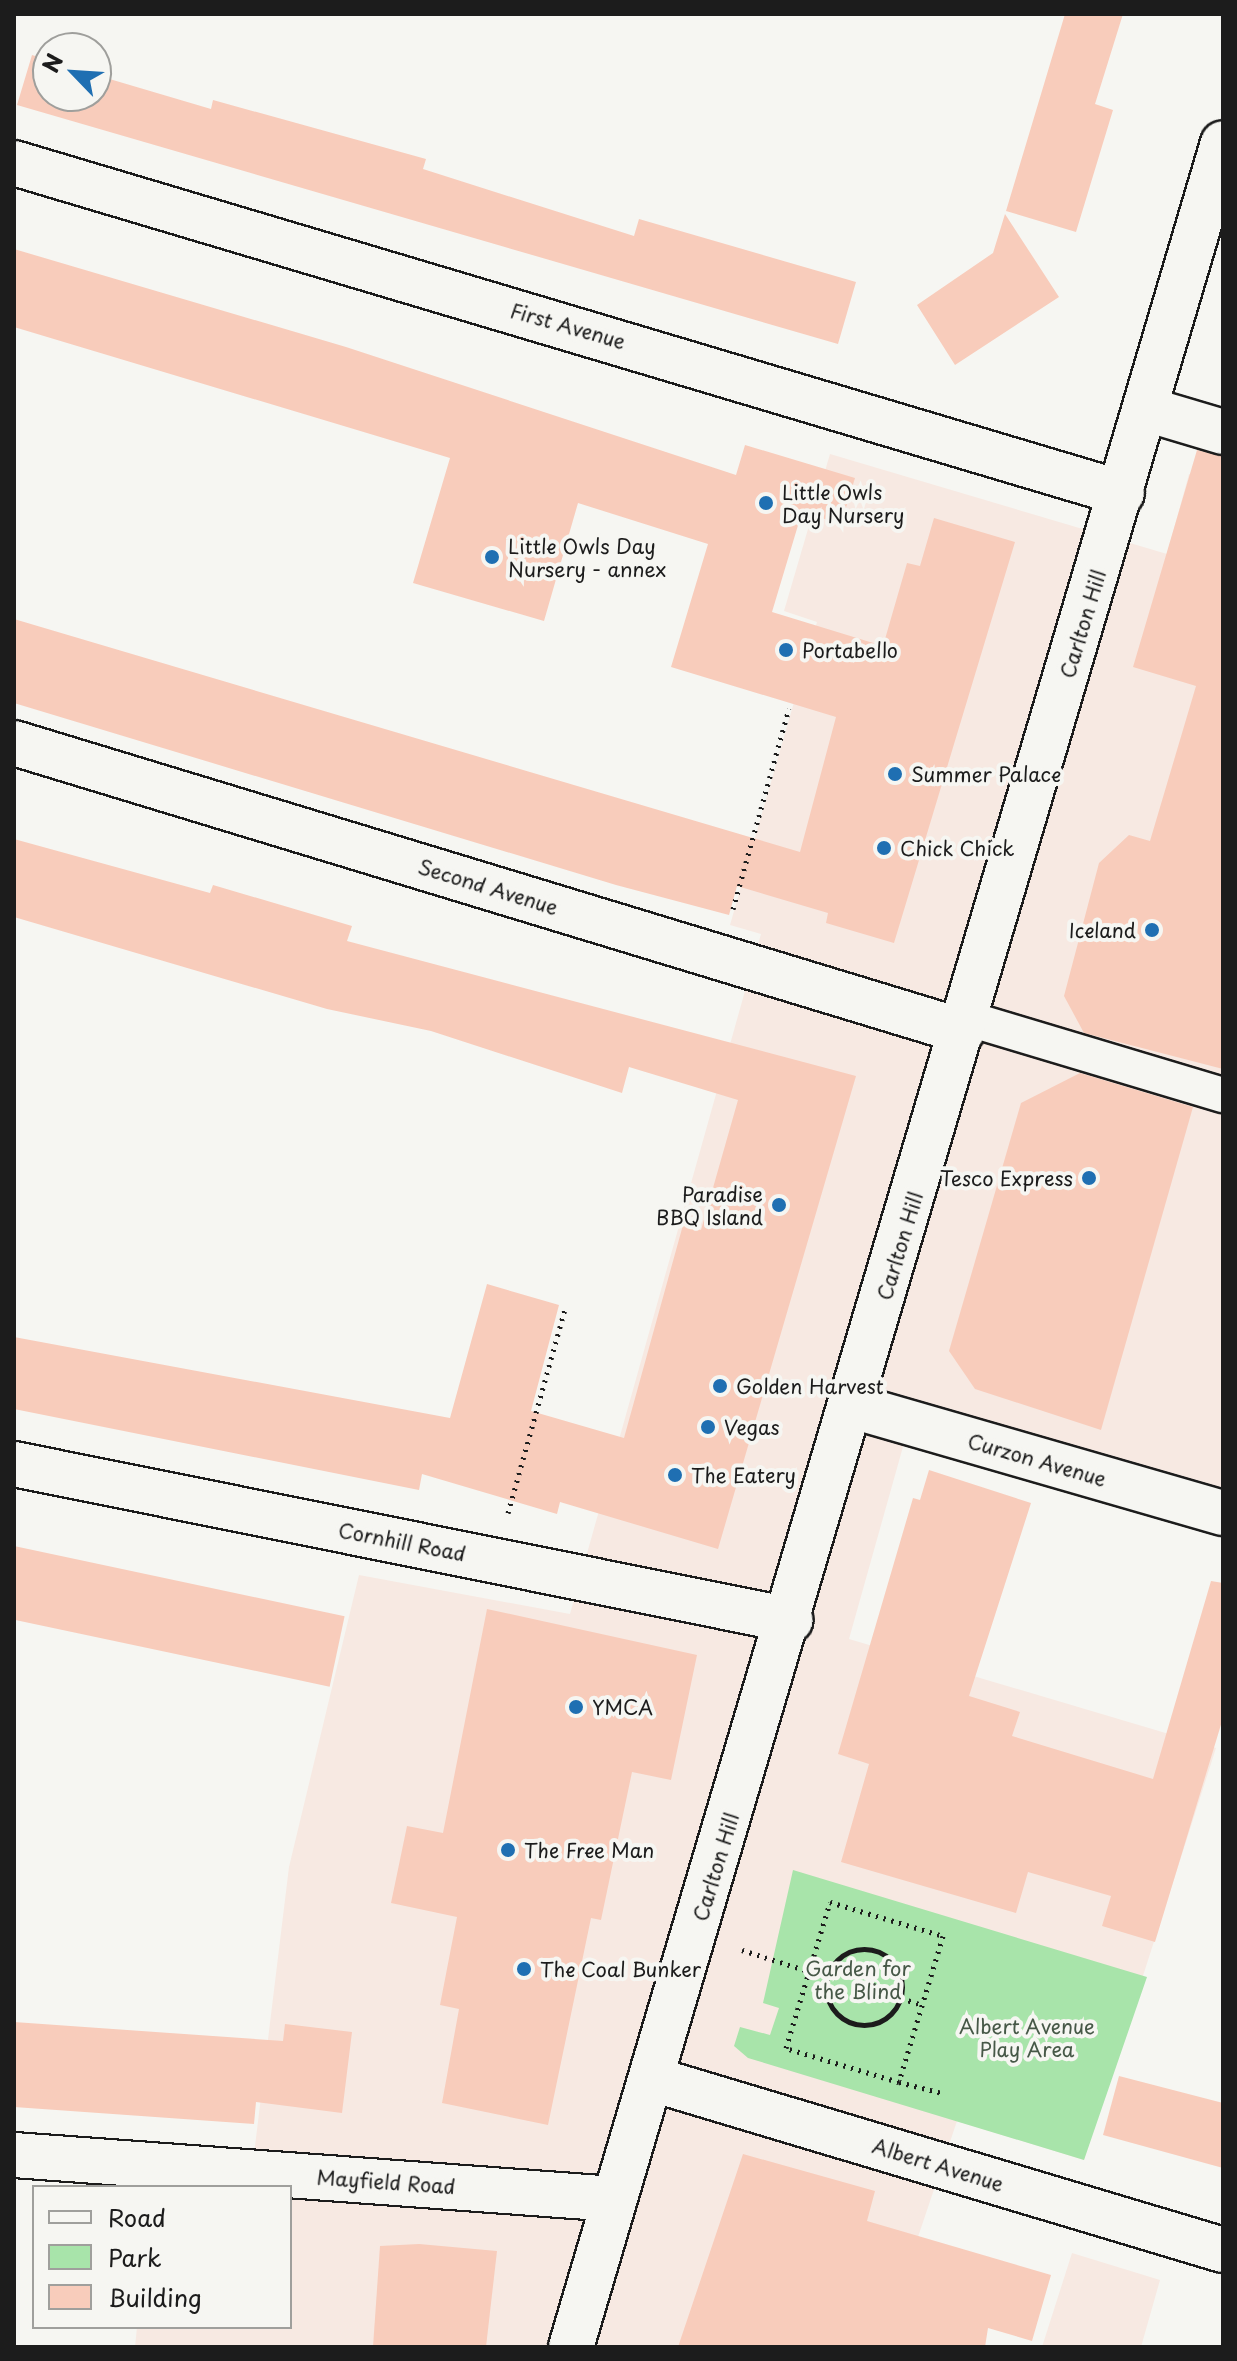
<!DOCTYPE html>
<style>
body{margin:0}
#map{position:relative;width:1237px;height:2361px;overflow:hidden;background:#f6f6f2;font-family:"Playpen Sans",sans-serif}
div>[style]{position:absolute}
.built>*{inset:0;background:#f7e9e2}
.green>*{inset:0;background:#a8e4aa}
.building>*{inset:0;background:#f8ccbb;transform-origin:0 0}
.path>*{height:5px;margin-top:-2.5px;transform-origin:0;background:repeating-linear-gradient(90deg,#1c1c1c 0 2px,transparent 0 8px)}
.path>.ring{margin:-2.5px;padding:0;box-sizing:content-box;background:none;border:5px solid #1c1c1c;border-radius:50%}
.roads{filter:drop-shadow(2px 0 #1c1c1c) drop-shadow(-2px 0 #1c1c1c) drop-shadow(0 2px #1c1c1c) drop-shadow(0 -2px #1c1c1c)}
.service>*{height:34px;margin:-17px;padding:0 17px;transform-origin:17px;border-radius:17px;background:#f6f6f2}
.minor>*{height:44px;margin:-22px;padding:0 22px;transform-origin:22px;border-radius:22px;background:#f6f6f2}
.secondary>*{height:44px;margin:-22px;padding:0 22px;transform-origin:22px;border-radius:22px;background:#f6f6f2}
.dots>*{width:22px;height:22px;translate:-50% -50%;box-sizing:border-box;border:4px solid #f6f6f2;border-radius:50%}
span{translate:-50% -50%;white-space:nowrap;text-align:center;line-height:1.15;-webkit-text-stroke:8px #f6f6f2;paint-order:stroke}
.street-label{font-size:20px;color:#1c1c1c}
.poi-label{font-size:20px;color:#1c1c1c}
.left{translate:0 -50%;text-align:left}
.right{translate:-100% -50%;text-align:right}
.park-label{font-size:20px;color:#465847}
.frame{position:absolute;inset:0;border:16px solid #1c1c1c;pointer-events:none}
.legend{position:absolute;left:32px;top:2185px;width:260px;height:144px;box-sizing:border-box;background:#f6f6f2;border:2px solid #9f9f9c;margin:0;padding:10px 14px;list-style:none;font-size:24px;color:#1c1c1c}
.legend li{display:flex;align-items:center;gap:16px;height:40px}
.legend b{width:40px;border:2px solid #9f9f9c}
.north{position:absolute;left:32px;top:32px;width:80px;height:80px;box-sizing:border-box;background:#f6f6f2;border:2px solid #9f9f9c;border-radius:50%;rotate:295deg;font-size:22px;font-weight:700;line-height:32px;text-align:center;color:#1c1c1c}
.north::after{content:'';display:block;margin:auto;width:28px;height:36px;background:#1f6fb2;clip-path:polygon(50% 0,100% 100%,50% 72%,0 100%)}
</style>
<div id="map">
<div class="built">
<div style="clip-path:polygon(830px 454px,1167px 554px,1189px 474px,1223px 483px,1223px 1491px,915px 1404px,849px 1639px,1216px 1748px,1084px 2160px,957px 2121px,881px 2347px,135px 2347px,137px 2327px,290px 2327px,290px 2187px,250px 2187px,289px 1867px,359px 1575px,570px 1614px,761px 934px,730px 925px,817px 622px,784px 611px)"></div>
<div style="clip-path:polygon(1072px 2253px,1160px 2280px,1141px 2347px,1042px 2347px)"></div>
</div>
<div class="green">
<div style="clip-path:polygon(793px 1870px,1147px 1977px,1084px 2160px,748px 2058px,734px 2046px,740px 2027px,770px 2035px,779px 2008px,763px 2003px)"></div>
</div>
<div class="building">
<div style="clip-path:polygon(1065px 14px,1123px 14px,1095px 104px,1113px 110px,1076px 232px,1006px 211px)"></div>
<div style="clip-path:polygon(32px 55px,48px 60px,48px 96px,96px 96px,96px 75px,211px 109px,213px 100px,426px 159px,423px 169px,634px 236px,639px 219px,856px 282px,838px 344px,17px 105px)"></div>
<div style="clip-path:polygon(1005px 214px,1059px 297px,955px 365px,917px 305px,993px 253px)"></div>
<div style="clip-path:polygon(14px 249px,346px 347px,736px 475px,745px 445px,855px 478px,841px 524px,802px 512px,772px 612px,883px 646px,907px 563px,920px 566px,934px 518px,1015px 542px,894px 943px,826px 923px,828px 913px,737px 886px,729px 915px,616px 885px,14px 703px,14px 619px,800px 852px,836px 717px,671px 667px,708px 544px,578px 503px,544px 621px,413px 583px,450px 458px,14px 327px)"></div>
<div style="clip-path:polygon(1197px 450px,1223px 456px,1223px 1069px,1084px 1033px,1064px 996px,1099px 863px,1129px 835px,1150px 841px,1196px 686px,1133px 667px)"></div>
<div style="clip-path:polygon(14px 839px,210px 893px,213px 885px,352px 926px,347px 941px,856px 1076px,718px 1549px,560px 1502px,557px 1514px,422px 1474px,419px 1490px,14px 1409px,14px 1337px,450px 1418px,487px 1284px,559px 1305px,531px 1411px,624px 1438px,683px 1225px,701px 1230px,738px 1100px,629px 1067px,622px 1093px,431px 1031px,327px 1009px,14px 917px)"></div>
<div style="clip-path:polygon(1080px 1073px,1193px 1107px,1101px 1430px,975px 1389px,949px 1351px,1021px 1103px)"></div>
<div style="clip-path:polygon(929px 1470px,1031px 1503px,969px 1696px,1020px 1712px,1012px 1736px,1153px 1779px,1211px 1581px,1223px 1583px,1223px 1718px,1155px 1942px,1102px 1926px,1111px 1896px,1028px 1872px,1016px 1913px,841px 1862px,869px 1764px,838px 1754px,913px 1498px,920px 1500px)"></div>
<div style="left:14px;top:1546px;width:338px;height:72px;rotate:12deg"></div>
<div style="clip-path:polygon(487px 1609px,697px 1655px,671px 1780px,632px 1772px,601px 1920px,591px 1918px,548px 2125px,442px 2103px,459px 2009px,440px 2005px,457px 1917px,391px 1903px,407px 1826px,443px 1833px)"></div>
<div style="clip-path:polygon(14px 2022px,283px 2041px,285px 2024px,352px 2032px,342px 2113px,256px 2102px,254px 2124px,14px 2107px)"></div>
<div style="clip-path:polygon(1119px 2076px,1223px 2103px,1223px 2168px,1103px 2135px)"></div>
<div style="clip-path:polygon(743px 2154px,875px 2191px,867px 2221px,1051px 2275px,1032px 2341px,988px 2328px,985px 2347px,678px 2347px)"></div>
<div style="clip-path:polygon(419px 2244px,497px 2251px,486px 2347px,373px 2347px,380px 2246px)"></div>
</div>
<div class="path">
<div style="left:733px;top:909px;width:208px;rotate:-74.4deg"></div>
<div style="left:508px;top:1513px;width:212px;rotate:-74.4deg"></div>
<div style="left:830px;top:1902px;width:118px;rotate:16.7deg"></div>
<div style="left:943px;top:1936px;width:152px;rotate:106.8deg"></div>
<div style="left:899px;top:2082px;width:118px;rotate:-163.3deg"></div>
<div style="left:786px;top:2048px;width:152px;rotate:-73.2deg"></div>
<div class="ring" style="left:826px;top:1949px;width:71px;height:71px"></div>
<div style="left:742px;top:1950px;width:89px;rotate:17.6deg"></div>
<div style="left:901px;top:1998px;width:22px;rotate:18deg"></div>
<div style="left:899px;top:2082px;width:44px;rotate:14.3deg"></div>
</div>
<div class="roads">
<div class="service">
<div style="left:966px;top:1018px;width:268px;rotate:16.7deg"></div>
</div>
<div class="minor">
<div style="left:14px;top:163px;width:1156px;rotate:16.59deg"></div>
<div style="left:1146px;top:409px;width:80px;rotate:16.6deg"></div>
<div style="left:14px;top:743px;width:991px;rotate:16.9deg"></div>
<div style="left:852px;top:1406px;width:386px;rotate:16.1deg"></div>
<div style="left:14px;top:1464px;width:792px;rotate:11.37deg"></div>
<div style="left:652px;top:2079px;width:596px;rotate:16.67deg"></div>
<div style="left:14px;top:2155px;width:602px;rotate:4.19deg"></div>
</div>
<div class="secondary">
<div style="left:571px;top:2347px;width:2298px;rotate:-73.52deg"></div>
</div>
</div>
<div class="dots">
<div style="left:766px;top:503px;background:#1f6fb2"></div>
<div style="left:492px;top:557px;background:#1f6fb2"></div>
<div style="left:786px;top:650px;background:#1f6fb2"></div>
<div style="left:895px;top:774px;background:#1f6fb2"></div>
<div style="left:884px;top:848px;background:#1f6fb2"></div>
<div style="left:1152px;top:930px;background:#1f6fb2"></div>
<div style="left:1089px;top:1178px;background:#1f6fb2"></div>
<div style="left:779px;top:1205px;background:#1f6fb2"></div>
<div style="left:720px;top:1386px;background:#1f6fb2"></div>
<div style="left:708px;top:1427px;background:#1f6fb2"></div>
<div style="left:675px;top:1475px;background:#1f6fb2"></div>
<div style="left:576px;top:1707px;background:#1f6fb2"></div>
<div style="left:508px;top:1850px;background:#1f6fb2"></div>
<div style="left:524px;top:1969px;background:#1f6fb2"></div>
</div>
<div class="street-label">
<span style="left:568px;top:326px;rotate:16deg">First Avenue</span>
<span style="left:1083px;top:624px;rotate:-73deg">Carlton Hill</span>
<span style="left:488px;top:887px;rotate:17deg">Second Avenue</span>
<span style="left:900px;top:1246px;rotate:-73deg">Carlton Hill</span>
<span style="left:1037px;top:1460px;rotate:16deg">Curzon Avenue</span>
<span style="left:402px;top:1542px;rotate:11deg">Cornhill Road</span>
<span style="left:716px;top:1867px;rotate:-73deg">Carlton Hill</span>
<span style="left:938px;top:2165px;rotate:17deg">Albert Avenue</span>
<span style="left:386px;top:2182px;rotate:4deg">Mayfield Road</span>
</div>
<div class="poi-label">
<span class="left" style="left:782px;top:504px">Little Owls<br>Day Nursery</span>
<span class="left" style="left:508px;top:558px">Little Owls Day<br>Nursery - annex</span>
<span class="left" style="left:802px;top:650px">Portabello</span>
<span class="left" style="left:911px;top:774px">Summer Palace</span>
<span class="left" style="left:900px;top:848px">Chick Chick</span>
<span class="right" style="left:1136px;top:930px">Iceland</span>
<span class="right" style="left:1073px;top:1178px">Tesco Express</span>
<span class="right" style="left:763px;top:1206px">Paradise<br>BBQ Island</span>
<span class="left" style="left:736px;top:1386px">Golden Harvest</span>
<span class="left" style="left:724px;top:1427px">Vegas</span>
<span class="left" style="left:691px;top:1475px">The Eatery</span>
<span class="left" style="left:592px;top:1707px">YMCA</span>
<span class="left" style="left:524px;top:1850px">The Free Man</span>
<span class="left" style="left:540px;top:1969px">The Coal Bunker</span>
</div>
<div class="park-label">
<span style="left:858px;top:1980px">Garden for<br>the Blind</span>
<span style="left:1027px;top:2038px">Albert Avenue<br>Play Area</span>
</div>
<div class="frame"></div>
<ul class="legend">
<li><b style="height:10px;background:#f6f6f2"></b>Road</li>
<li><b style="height:22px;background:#a8e4aa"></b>Park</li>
<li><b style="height:22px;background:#f8ccbb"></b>Building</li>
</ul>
<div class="north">N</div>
</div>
